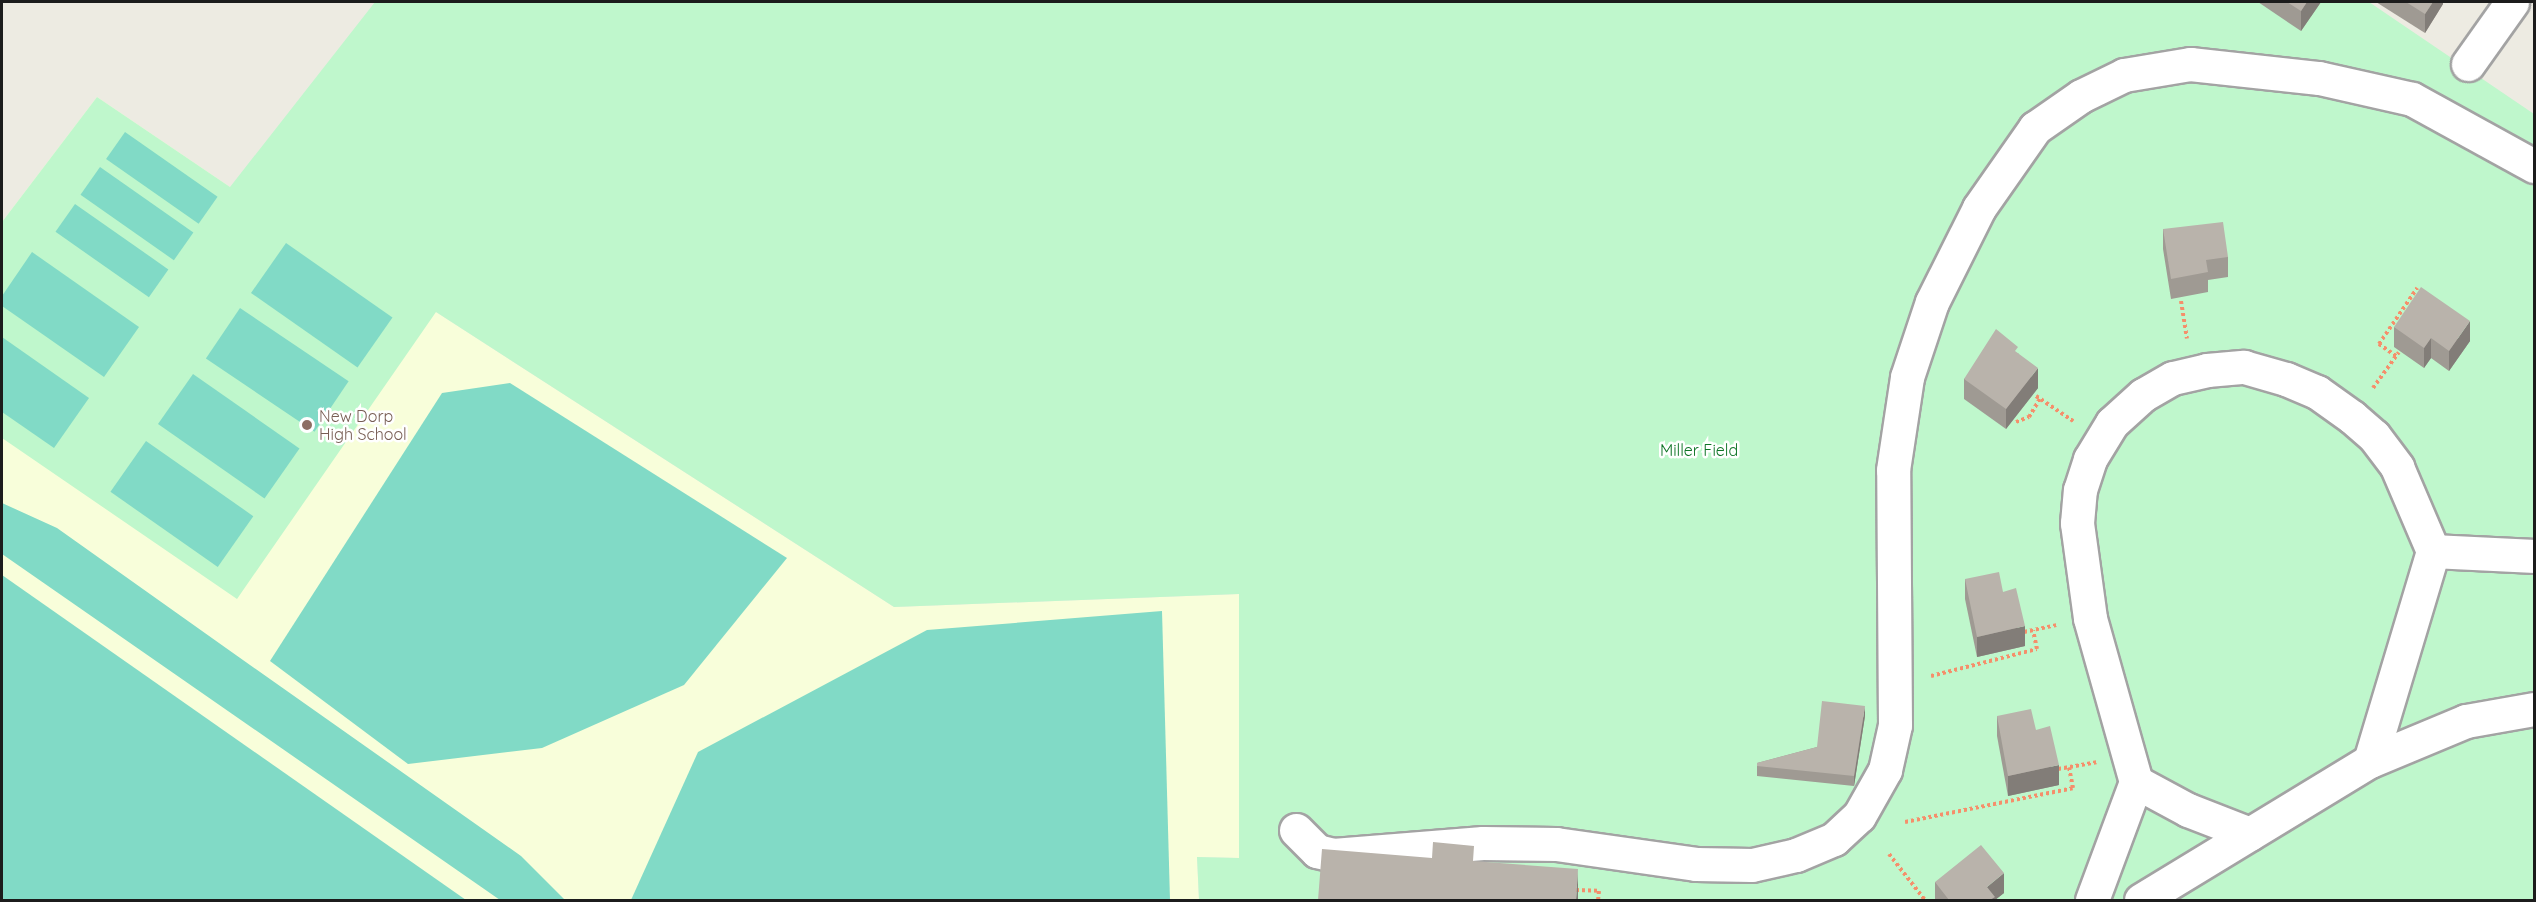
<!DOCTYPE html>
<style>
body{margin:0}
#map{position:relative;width:2536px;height:902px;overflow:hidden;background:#edebe2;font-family:Quicksand,sans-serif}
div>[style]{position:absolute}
.education>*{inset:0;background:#f8feda}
.park>*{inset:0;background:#bff7cc}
.pitch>*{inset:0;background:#81dac6;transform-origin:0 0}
.path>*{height:4px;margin-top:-2px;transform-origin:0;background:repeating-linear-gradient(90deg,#f58f6b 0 3px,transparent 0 6px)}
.roads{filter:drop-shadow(2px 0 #a3a3a3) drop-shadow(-2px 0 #a3a3a3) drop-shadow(0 2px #a3a3a3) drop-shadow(0 -2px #a3a3a3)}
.minor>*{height:33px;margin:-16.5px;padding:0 16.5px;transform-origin:16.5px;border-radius:16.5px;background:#fff}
.wall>*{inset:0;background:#9f9a93}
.shaded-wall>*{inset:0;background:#827d78}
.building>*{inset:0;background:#b9b3ab}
.dots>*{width:16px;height:16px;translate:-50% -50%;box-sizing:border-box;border:3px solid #fff;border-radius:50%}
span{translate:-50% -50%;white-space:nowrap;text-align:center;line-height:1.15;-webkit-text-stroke:5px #fff;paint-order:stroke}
.education-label{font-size:16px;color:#785e54}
.left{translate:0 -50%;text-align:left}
.park-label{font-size:16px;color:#0f7527}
.frame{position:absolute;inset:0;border:3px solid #1c1c1c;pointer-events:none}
</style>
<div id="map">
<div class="education">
<div style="clip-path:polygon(97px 97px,230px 187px,436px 312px,894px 607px,1239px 594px,1239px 858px,1197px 857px,1199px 900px,2px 900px,2px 222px)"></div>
</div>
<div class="park">
<div style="clip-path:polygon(375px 2px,2369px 2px,2534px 114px,2534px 900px,1199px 900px,1197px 857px,1239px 858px,1239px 594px,894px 607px,436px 312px,237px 599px,2px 438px,2px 222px,97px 97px,230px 187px)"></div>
</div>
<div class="pitch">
<div style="left:125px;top:132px;width:113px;height:33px;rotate:35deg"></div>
<div style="left:100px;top:167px;width:114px;height:34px;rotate:35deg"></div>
<div style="left:75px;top:204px;width:114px;height:34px;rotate:35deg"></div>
<div style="left:286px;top:243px;width:130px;height:61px;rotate:35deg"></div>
<div style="clip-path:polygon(32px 252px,139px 327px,104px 377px,2px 306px,2px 296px)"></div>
<div style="left:240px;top:308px;width:131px;height:61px;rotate:34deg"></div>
<div style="clip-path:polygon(2px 337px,89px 398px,54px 448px,2px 412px)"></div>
<div style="left:193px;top:374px;width:130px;height:61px;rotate:35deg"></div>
<div style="clip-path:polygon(510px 383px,787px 558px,684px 685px,542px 748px,408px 764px,270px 661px,442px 393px)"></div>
<div style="left:146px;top:441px;width:131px;height:62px;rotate:35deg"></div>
<div style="clip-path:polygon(2px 503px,57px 528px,226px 648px,521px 856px,565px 900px,500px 900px,2px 554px)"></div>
<div style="clip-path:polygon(2px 575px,466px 900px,2px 900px)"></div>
<div style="clip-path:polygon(1162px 611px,1170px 900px,631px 900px,698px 752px,927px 630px)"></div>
</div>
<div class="path">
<div style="left:2181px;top:301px;width:38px;rotate:81deg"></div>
<div style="left:2396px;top:356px;width:21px;rotate:-145deg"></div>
<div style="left:2379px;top:344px;width:68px;rotate:-55.8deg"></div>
<div style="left:2373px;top:388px;width:44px;rotate:-54.2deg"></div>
<div style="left:2036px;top:396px;width:45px;rotate:34deg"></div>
<div style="left:2016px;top:422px;width:14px;rotate:-21deg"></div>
<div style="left:2029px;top:417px;width:21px;rotate:-59deg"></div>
<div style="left:2024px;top:632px;width:33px;rotate:-12deg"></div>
<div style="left:1931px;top:676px;width:109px;rotate:-14.3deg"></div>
<div style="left:2037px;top:649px;width:19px;rotate:-102deg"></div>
<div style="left:2058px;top:769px;width:39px;rotate:-10deg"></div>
<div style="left:1905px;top:822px;width:171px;rotate:-11.4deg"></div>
<div style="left:2073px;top:788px;width:21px;rotate:-101deg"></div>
<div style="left:1889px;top:854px;width:58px;rotate:52deg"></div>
<div style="left:1576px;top:890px;width:23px;rotate:2deg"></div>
<div style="left:1599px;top:891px;width:9px;rotate:96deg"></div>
</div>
<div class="roads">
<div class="minor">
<div style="left:2468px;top:64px;width:76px;rotate:-54.6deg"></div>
<div style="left:2433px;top:551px;width:101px;rotate:2.8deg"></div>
<div style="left:2136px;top:782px;width:170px;rotate:-105.7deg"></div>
<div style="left:2090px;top:618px;width:96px;rotate:-97.8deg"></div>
<div style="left:2077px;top:523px;width:33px;rotate:-85deg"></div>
<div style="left:2080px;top:490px;width:33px;rotate:-72deg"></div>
<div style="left:2090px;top:459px;width:42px;rotate:-58.6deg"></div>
<div style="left:2112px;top:423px;width:42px;rotate:-42.1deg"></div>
<div style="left:2143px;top:395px;width:34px;rotate:-30deg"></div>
<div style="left:2173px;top:378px;width:35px;rotate:-13deg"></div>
<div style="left:2207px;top:370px;width:37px;rotate:-5deg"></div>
<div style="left:2244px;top:367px;width:44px;rotate:15.9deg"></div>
<div style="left:2286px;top:379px;width:34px;rotate:23deg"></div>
<div style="left:2317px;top:392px;width:43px;rotate:35.5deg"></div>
<div style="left:2352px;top:417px;width:29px;rotate:41deg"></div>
<div style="left:2374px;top:436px;width:39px;rotate:53deg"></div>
<div style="left:2397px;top:467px;width:91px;rotate:66.8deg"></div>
<div style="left:2433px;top:551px;width:219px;rotate:106.7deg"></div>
<div style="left:1296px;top:830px;width:30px;rotate:45deg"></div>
<div style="left:1317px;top:851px;width:16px;rotate:14deg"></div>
<div style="left:1333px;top:855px;width:150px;rotate:-4.6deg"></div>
<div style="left:1483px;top:843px;width:73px;rotate:0.8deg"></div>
<div style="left:1556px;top:844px;width:141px;rotate:8.1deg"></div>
<div style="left:1696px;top:864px;width:56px;rotate:1deg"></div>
<div style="left:1752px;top:865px;width:45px;rotate:-12.8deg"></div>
<div style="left:1796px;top:855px;width:41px;rotate:-22.8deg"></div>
<div style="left:1834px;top:839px;width:34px;rotate:-43deg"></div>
<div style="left:1859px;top:816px;width:53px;rotate:-60.5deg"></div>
<div style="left:1885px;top:770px;width:46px;rotate:-77.5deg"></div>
<div style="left:1895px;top:725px;width:255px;rotate:-90.4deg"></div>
<div style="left:1893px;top:470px;width:94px;rotate:-81.4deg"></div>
<div style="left:1907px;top:377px;width:79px;rotate:-71.6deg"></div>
<div style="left:1932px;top:302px;width:105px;rotate:-63.4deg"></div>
<div style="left:1979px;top:208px;width:98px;rotate:-55deg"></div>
<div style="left:2035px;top:128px;width:56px;rotate:-34.8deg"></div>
<div style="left:2081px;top:96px;width:48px;rotate:-26deg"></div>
<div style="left:2124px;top:75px;width:67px;rotate:-9.5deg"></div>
<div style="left:2190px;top:64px;width:130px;rotate:6.2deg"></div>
<div style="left:2319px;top:78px;width:95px;rotate:12.7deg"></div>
<div style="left:2412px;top:99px;width:139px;rotate:28.8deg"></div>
<div style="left:2092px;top:900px;width:126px;rotate:-69.6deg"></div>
<div style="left:2136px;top:782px;width:59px;rotate:28.3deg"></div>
<div style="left:2188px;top:810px;width:66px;rotate:21.2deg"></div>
<div style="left:2141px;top:900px;width:268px;rotate:-31.3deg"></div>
<div style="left:2370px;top:761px;width:104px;rotate:-22.6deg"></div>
<div style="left:2466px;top:721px;width:69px;rotate:-10deg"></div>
</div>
</div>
<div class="wall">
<div style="clip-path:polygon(2258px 2px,2321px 2px,2301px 31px)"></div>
<div style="clip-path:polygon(2376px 2px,2443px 2px,2443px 4px,2425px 33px)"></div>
<div style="clip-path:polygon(2163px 229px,2228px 257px,2228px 277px,2208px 280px,2208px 292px,2171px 299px,2163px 249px)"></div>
<div style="clip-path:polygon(2394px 327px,2470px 341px,2449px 371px,2431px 358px,2424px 368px,2394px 347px)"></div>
<div style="clip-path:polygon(2018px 353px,2038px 388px,2006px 429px,1964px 399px,1964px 379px)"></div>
<div style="clip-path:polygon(1965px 579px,2003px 592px,2025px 646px,1977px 657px,1965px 599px)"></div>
<div style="clip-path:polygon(1865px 716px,1854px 786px,1757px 776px,1757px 763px,1817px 747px)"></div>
<div style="clip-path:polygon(1997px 716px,2036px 730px,2059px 785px,2008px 796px,1997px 736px)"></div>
<div style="clip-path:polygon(1935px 882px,2004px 893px,1995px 900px,1935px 900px)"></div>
</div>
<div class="shaded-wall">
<div style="clip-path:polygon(2307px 2px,2321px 2px,2301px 31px,2301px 11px)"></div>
<div style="clip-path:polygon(2433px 2px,2443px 2px,2443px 4px,2425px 33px,2425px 14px)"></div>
<div style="clip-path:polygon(2470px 321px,2470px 341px,2449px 371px,2449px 351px)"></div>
<div style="clip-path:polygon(2431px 338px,2431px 358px,2424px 368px,2424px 348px)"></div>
<div style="clip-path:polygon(2038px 368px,2038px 388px,2006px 429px,2006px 409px)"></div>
<div style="clip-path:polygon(2025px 626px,2025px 646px,1977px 657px,1977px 637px)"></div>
<div style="clip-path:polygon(1865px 706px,1865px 716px,1854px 786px,1854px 776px)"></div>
<div style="clip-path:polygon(2059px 765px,2059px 785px,2008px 796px,2008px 776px)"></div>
<div style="clip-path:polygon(1578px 869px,1578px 900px,1576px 900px)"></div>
<div style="clip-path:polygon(2004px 873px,2004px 893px,1995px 900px,1987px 900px,1987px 887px)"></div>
</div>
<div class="building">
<div style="clip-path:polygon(2287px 2px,2307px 2px,2301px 11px)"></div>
<div style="clip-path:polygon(2406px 2px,2433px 2px,2425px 14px)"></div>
<div style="clip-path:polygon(2223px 222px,2228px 257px,2206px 260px,2208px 272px,2171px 279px,2163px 229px)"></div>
<div style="clip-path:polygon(2421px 287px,2470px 321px,2449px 351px,2431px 338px,2424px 348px,2394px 327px)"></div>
<div style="clip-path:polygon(1996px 329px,2018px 347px,2015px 351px,2038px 368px,2006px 409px,1964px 379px)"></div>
<div style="clip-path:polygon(1999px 572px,2003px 592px,2016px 588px,2025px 626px,1977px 637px,1965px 579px)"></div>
<div style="clip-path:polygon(1822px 701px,1865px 706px,1854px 776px,1757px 766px,1757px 763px,1817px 747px)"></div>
<div style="clip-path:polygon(2031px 709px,2036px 730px,2050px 726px,2059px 765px,2008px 776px,1997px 716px)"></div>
<div style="clip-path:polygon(1433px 842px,1474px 846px,1473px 861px,1578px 869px,1576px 900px,1318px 900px,1322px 849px,1432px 858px)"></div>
<div style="clip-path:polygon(1981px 845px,2004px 873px,1987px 887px,1995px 897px,1990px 900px,1949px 900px,1935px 882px)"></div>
</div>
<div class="dots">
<div style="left:307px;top:425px;background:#8d6e63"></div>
</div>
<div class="education-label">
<span class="left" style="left:319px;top:425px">New Dorp<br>High School</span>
</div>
<div class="park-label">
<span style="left:1699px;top:450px">Miller Field</span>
</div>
<div class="frame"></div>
</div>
